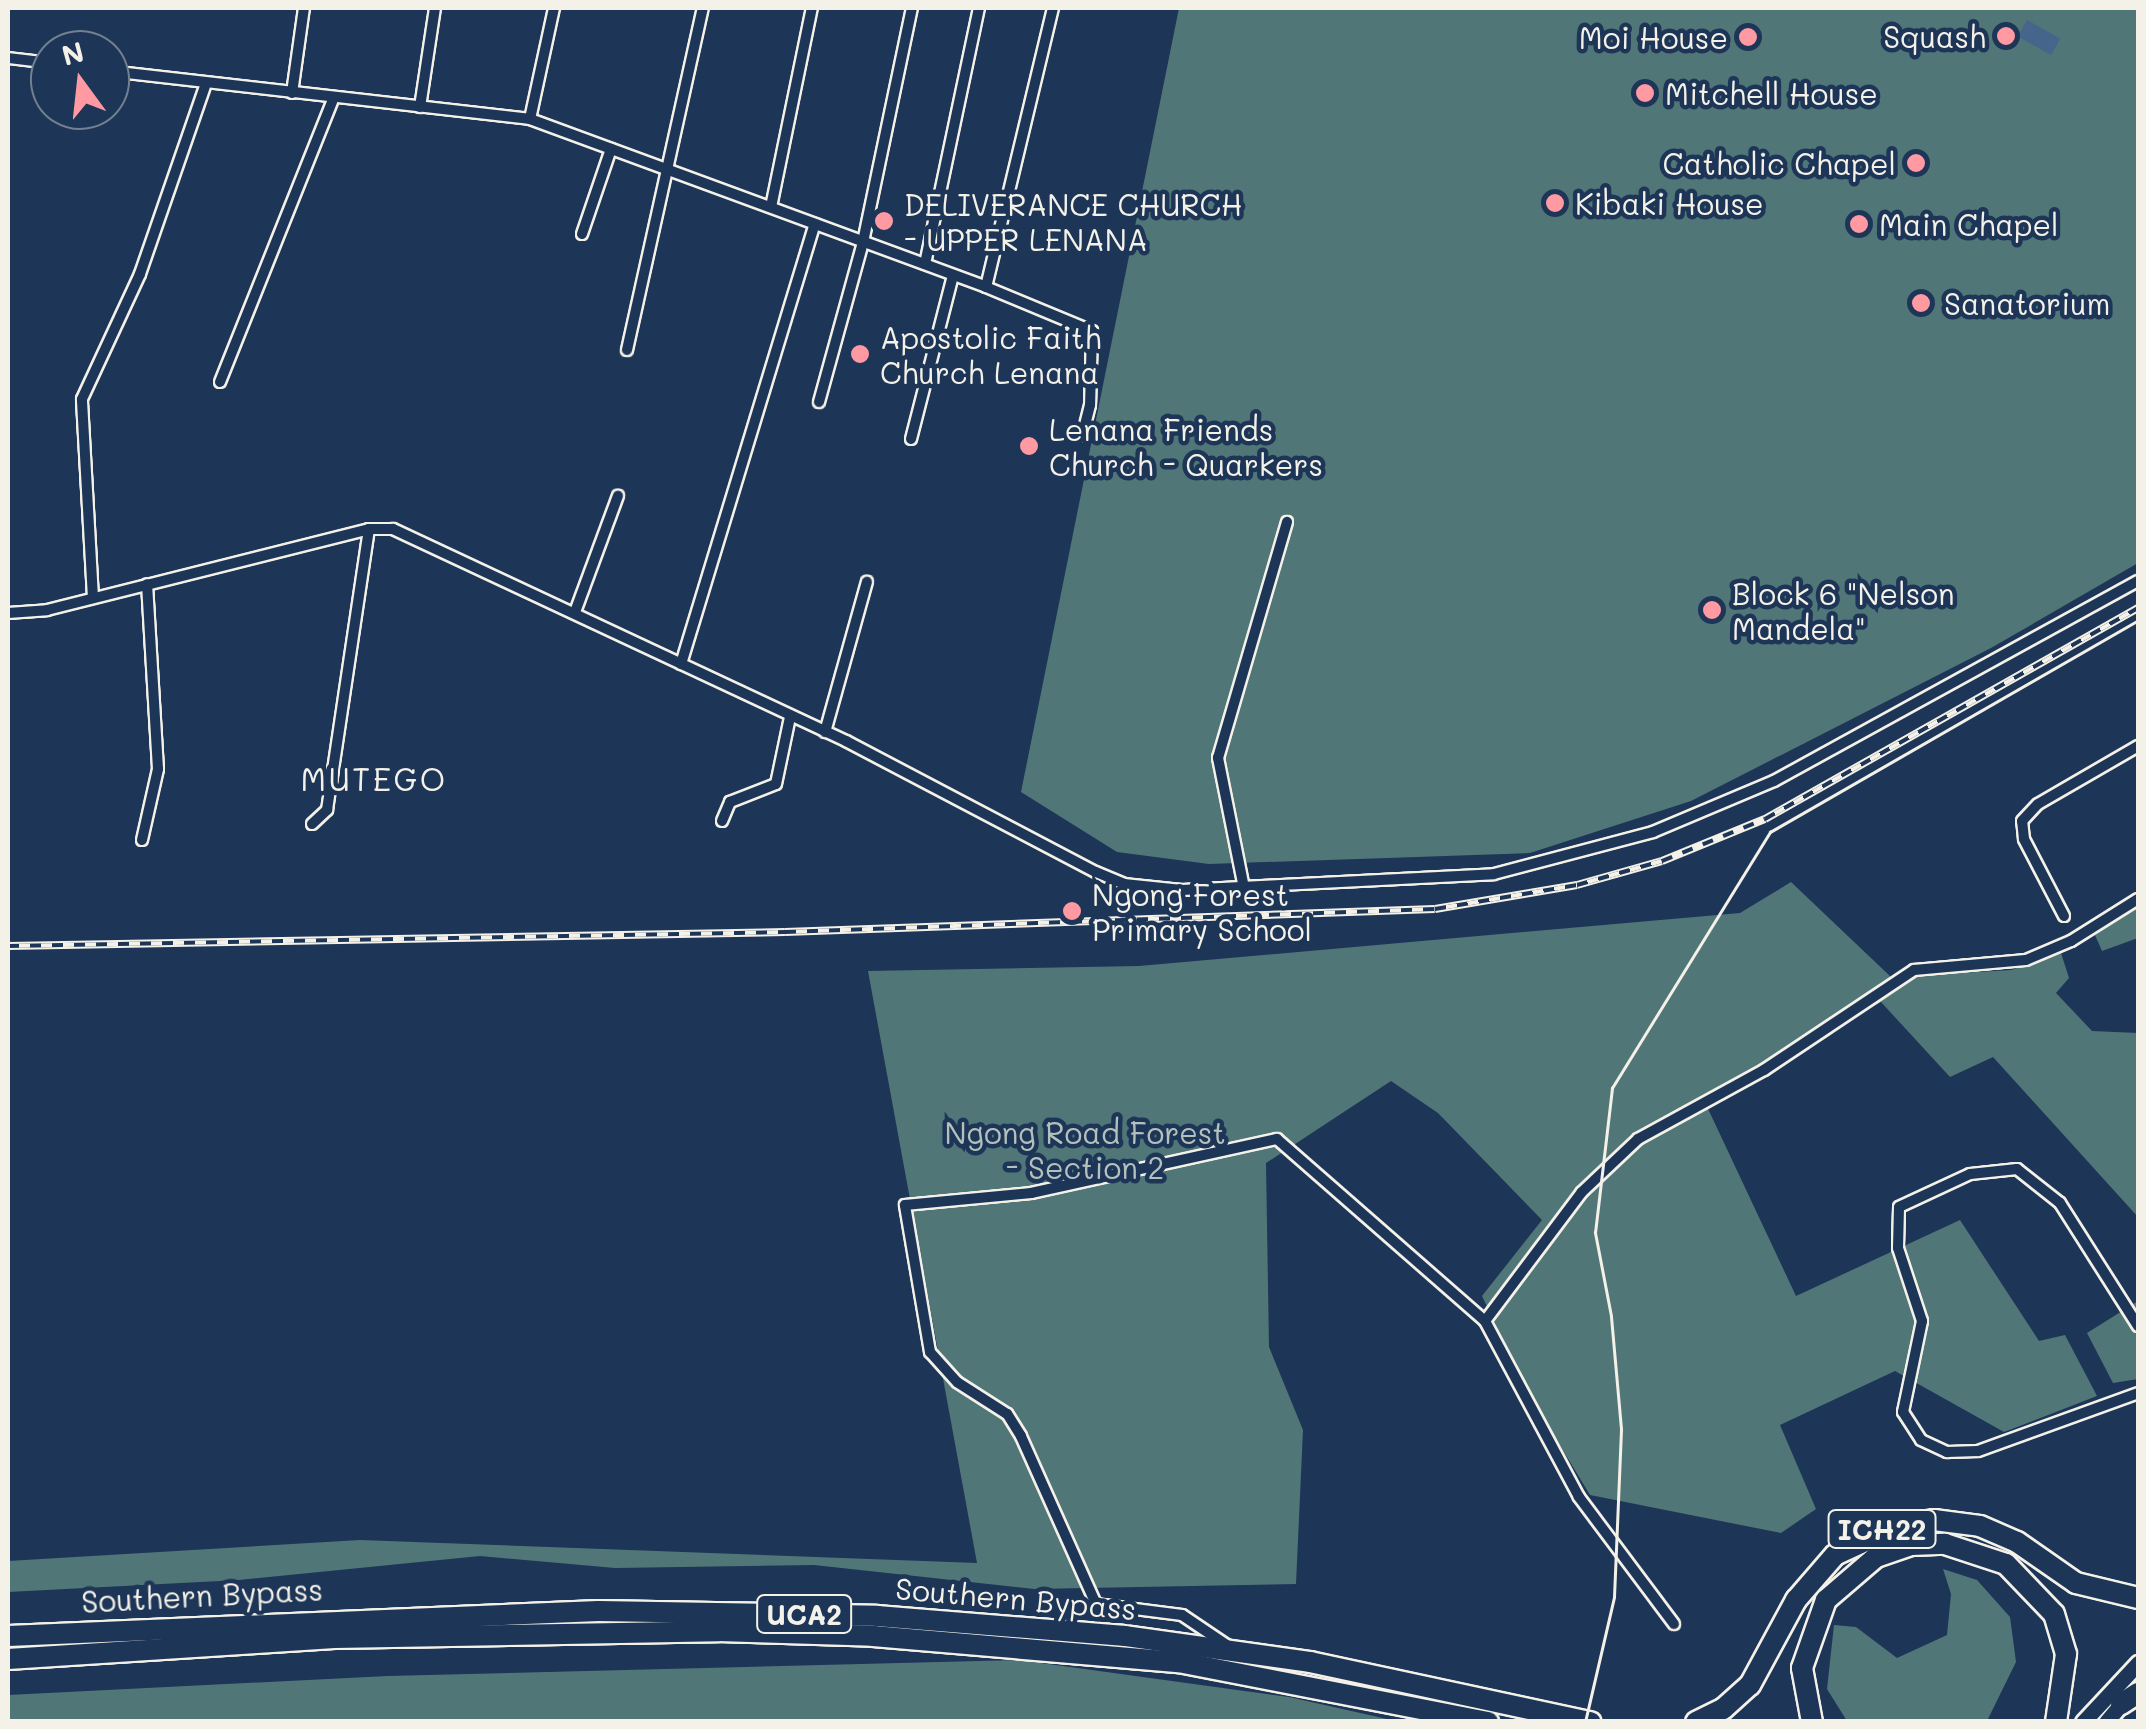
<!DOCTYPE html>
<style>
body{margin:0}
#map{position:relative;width:2146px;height:1729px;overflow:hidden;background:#1d3557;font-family:Mali,sans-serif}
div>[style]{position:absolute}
.green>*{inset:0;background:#517678}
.water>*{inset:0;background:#46658b;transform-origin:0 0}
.roads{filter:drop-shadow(2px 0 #f4f1e8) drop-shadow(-2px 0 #f4f1e8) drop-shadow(0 2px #f4f1e8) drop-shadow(0 -2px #f4f1e8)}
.street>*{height:10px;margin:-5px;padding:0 5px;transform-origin:5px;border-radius:5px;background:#1d3557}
.secondary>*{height:15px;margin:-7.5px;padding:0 7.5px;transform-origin:7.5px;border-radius:7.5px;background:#1d3557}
.highway>*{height:20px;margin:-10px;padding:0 10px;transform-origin:10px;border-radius:10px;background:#1d3557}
.tram>*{height:2.5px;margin:-1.25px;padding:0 1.25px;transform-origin:1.25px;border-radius:1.25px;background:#f4f1e8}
.rail>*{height:8px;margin-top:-4px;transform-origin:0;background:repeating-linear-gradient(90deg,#1d3557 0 11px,#f4f1e8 0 22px);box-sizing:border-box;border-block:2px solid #f4f1e8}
.dots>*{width:28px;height:28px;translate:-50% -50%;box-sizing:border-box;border:5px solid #1d3557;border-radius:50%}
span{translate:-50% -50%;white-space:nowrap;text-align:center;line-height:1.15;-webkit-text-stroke:9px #1d3557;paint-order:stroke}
.shield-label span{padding:2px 8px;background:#1d3557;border:2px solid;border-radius:8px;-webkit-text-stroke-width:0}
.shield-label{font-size:28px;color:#f4f1e8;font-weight:700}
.poi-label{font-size:30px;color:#f4f1e8}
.right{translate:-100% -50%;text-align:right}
.left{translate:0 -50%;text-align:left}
.park-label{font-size:30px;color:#b3c0bb}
.street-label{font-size:30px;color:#f4f1e8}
.neighbourhood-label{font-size:32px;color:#f4f1e8;letter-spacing:2.5px}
.frame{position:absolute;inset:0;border:10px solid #f4f1e8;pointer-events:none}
.north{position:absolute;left:30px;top:30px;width:100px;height:100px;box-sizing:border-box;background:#1d3557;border:2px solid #738091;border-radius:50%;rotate:345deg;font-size:28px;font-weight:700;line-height:40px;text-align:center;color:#f4f1e8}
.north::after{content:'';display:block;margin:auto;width:35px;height:45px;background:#ff9aa2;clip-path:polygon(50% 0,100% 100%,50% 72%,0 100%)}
</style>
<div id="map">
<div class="green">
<div style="clip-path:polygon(1179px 8px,2138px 8px,2138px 563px,1991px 648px,1691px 801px,1530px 853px,1209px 864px,1117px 852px,1021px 792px)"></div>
<div style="clip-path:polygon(1791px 882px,1891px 977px,2011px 970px,2061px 953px,2069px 978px,2056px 993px,2092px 1031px,2138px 1033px,2138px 1217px,1993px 1057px,1950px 1077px,1881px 1002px,1702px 1096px,1796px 1296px,1960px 1220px,2039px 1341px,2065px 1335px,2097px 1396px,2004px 1432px,1895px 1371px,1780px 1425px,1816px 1509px,1781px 1533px,1590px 1495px,1530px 1396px,1482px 1296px,1542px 1220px,1438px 1113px,1391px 1081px,1266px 1163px,1269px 1347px,1303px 1430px,1296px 1584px,1034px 1589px,814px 1565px,615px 1568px,480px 1556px,239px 1580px,8px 1592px,8px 1561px,360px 1540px,977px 1563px,868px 971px,1139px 966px,1740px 913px)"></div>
<div style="clip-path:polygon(2138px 907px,2138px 938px,2102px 951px,2095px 935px)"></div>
<div style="clip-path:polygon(2138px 1301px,2138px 1379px,2113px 1383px,2087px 1333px)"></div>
<div style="clip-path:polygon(1943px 1569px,1977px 1580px,2010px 1617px,2016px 1662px,1987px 1721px,1847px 1721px,1827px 1689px,1834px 1625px,1856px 1627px,1897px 1658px,1947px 1635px,1951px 1594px)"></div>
<div style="clip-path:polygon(1019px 1660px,1289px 1697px,1396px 1721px,8px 1721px,8px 1695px,387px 1676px)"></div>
</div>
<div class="water">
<div style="left:2027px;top:20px;width:38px;height:19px;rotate:29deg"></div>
</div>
<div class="roads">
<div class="street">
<div style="left:8px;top:58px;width:42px;rotate:6.8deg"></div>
<div style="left:110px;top:71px;width:423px;rotate:6.5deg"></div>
<div style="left:530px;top:119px;width:486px;rotate:20.2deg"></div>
<div style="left:986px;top:287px;width:287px;rotate:-76.5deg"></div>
<div style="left:292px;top:93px;width:86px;rotate:-82deg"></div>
<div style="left:420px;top:107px;width:100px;rotate:-81.4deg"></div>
<div style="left:530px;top:119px;width:114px;rotate:-77.8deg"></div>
<div style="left:771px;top:207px;width:203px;rotate:-78.4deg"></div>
<div style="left:582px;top:234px;width:90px;rotate:-71.2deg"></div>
<div style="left:925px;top:264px;width:262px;rotate:-78.1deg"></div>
<div style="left:986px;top:287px;width:115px;rotate:22.5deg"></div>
<div style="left:1092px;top:331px;width:74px;rotate:91.5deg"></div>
<div style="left:1090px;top:405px;width:32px;rotate:104deg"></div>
<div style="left:627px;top:350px;width:350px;rotate:-77.5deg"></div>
<div style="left:220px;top:382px;width:304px;rotate:-68.2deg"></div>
<div style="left:819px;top:402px;width:166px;rotate:-74.6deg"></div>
<div style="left:863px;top:242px;width:239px;rotate:-78.2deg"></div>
<div style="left:911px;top:439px;width:169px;rotate:-75.6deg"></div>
<div style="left:93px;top:598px;width:199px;rotate:-93.2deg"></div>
<div style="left:82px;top:399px;width:138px;rotate:-65.1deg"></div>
<div style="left:140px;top:274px;width:202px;rotate:-70.9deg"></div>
<div style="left:575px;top:612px;width:124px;rotate:-69.7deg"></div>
<div style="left:8px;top:613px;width:39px;rotate:-4deg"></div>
<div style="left:47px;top:610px;width:332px;rotate:-14.1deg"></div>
<div style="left:369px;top:529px;width:24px"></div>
<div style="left:393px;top:529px;width:500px;rotate:25.08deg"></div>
<div style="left:846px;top:741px;width:282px;rotate:27.7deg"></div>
<div style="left:1096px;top:872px;width:30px;rotate:23deg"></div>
<div style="left:1124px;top:884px;width:58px;rotate:5.9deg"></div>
<div style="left:1182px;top:890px;width:312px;rotate:-2.9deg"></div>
<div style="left:1494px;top:874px;width:164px;rotate:-14.8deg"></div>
<div style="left:1653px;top:832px;width:131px;rotate:-22.9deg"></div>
<div style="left:1774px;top:781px;width:415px;rotate:-28.8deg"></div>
<div style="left:681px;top:664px;width:460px;rotate:-73.1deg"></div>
<div style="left:825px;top:732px;width:156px;rotate:-74.4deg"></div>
<div style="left:722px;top:821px;width:21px;rotate:-67deg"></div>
<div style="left:730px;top:802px;width:49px;rotate:-21.4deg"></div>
<div style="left:776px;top:784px;width:68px;rotate:-78.2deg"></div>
<div style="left:312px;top:824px;width:21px;rotate:-43deg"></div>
<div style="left:327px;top:810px;width:284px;rotate:-81.5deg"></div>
<div style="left:142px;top:840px;width:73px;rotate:-77.3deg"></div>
<div style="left:158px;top:769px;width:185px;rotate:-93.4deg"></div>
<div style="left:1244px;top:888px;width:133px;rotate:-101.3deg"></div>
<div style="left:1218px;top:758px;width:246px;rotate:-73.7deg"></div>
<div style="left:2064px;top:916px;width:87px;rotate:-117.5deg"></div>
<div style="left:2024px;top:839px;width:18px;rotate:-96deg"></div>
<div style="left:2022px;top:821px;width:23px;rotate:-47deg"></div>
<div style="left:2038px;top:804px;width:116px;rotate:-30.1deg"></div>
<div style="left:2138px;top:1326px;width:146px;rotate:-122.4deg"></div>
<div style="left:2060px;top:1203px;width:55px;rotate:-141.7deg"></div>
<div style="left:2017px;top:1169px;width:47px;rotate:173.9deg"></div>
<div style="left:1970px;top:1174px;width:78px;rotate:155.1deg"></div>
<div style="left:1899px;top:1207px;width:41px;rotate:91.4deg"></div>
<div style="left:1898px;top:1248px;width:77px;rotate:71.8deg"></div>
<div style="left:1922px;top:1321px;width:93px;rotate:101.8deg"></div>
<div style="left:1903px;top:1412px;width:33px;rotate:57deg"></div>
<div style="left:1921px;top:1440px;width:29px;rotate:25deg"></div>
<div style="left:1947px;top:1452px;width:31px;rotate:-2deg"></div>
<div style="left:1978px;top:1451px;width:170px;rotate:-19.9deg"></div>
<div style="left:1674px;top:1624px;width:159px;rotate:-126.8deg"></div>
<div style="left:1579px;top:1497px;width:200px;rotate:-118.1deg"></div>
<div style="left:1485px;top:1321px;width:161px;rotate:-53.1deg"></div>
<div style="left:1582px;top:1192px;width:77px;rotate:-43.4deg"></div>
<div style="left:1638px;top:1139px;width:144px;rotate:-28.7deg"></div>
<div style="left:1764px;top:1070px;width:180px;rotate:-33.7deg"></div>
<div style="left:1914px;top:970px;width:112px;rotate:-5.1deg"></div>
<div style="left:2026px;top:960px;width:49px;rotate:-22.9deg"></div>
<div style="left:2071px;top:941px;width:79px;rotate:-32.1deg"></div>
<div style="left:1231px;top:1648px;width:59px;rotate:-146deg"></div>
<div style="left:1182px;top:1615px;width:87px;rotate:-172.7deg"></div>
<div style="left:1096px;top:1604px;width:184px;rotate:-114.1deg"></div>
<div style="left:1021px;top:1436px;width:26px;rotate:-122deg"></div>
<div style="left:1007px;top:1414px;width:59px;rotate:-147.4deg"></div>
<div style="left:957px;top:1382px;width:40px;rotate:-132deg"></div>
<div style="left:930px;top:1352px;width:149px;rotate:-99.7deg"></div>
<div style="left:905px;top:1205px;width:127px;rotate:-5.4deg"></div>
<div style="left:1031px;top:1193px;width:252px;rotate:-12.4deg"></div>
<div style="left:1277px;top:1139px;width:276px;rotate:41.2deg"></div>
</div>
<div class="secondary">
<div style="left:2083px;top:1722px;width:81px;rotate:-47deg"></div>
<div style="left:2106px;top:1722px;width:30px;rotate:-50deg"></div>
</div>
<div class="highway">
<div style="left:8px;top:1636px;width:591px;rotate:-2.43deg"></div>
<div style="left:598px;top:1611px;width:279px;rotate:1deg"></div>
<div style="left:877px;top:1616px;width:249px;rotate:4.6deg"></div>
<div style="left:1125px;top:1636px;width:187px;rotate:8deg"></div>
<div style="left:1310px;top:1662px;width:287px;rotate:12.1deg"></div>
<div style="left:8px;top:1659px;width:327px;rotate:-3.7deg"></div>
<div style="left:334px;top:1638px;width:384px;rotate:-1deg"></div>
<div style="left:718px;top:1631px;width:155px;rotate:1.8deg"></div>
<div style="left:873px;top:1636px;width:307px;rotate:4.9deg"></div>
<div style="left:1179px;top:1662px;width:315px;rotate:11deg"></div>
<div style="left:2121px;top:1704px;width:20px;rotate:-33deg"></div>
<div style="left:1696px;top:1722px;width:30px;rotate:-26deg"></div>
<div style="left:1723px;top:1709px;width:36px;rotate:-42deg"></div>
<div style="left:1750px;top:1685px;width:97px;rotate:-61.6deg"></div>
<div style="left:1796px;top:1600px;width:60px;rotate:-49.1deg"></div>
<div style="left:1835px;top:1555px;width:74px;rotate:-24.8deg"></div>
<div style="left:1902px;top:1524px;width:32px;rotate:-7deg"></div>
<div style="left:1934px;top:1520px;width:46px;rotate:7.4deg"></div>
<div style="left:1980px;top:1526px;width:40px;rotate:23.4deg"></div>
<div style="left:2017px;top:1542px;width:72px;rotate:34.8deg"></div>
<div style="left:2076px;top:1583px;width:64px;rotate:13.6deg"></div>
<div style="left:1812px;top:1722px;width:55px;rotate:-100.5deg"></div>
<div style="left:1802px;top:1668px;width:72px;rotate:-70.6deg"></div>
<div style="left:1826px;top:1600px;width:66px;rotate:-40.7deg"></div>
<div style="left:1876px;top:1557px;width:37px;rotate:-19deg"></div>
<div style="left:1911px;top:1545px;width:34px;rotate:-2deg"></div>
<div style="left:1945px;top:1544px;width:64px;rotate:18.2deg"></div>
<div style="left:2006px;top:1564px;width:69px;rotate:46.2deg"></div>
<div style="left:2054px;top:1614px;width:42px;rotate:73.3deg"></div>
<div style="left:2066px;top:1654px;width:69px;rotate:98.4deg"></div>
</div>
</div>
<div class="tram">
<div style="left:1585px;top:1722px;width:128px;rotate:-76.9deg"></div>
<div style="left:1614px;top:1597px;width:168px;rotate:-87.6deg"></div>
<div style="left:1621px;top:1429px;width:113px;rotate:-95.1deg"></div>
<div style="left:1611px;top:1316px;width:85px;rotate:-100.9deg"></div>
<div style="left:1595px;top:1233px;width:146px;rotate:-83.3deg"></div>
<div style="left:1612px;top:1088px;width:301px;rotate:-58.3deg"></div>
<div style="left:1770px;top:832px;width:425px;rotate:-29.9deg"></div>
</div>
<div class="rail">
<div style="left:8px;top:946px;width:777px;rotate:-1.03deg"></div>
<div style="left:785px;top:932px;width:650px;rotate:-2.03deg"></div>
<div style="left:1435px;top:909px;width:144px;rotate:-9.6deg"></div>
<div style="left:1577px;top:885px;width:88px;rotate:-15.8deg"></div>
<div style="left:1662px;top:861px;width:111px;rotate:-22.2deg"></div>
<div style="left:1765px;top:819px;width:429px;rotate:-29.5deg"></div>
</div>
<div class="dots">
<div style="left:2006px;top:36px;background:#ff9aa2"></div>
<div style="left:1748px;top:37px;background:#ff9aa2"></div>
<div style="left:1645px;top:93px;background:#ff9aa2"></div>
<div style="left:1916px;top:163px;background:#ff9aa2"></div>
<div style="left:1555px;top:203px;background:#ff9aa2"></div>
<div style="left:884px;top:221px;background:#ff9aa2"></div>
<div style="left:1859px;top:224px;background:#ff9aa2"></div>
<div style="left:1921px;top:303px;background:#ff9aa2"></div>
<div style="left:860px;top:354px;background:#ff9aa2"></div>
<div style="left:1029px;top:446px;background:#ff9aa2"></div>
<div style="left:1712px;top:610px;background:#ff9aa2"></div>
<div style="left:1072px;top:911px;background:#ff9aa2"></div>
</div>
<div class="shield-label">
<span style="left:1882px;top:1529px">ICH22</span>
<span style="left:804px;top:1614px">UCA2</span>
</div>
<div class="poi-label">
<span class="right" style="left:1986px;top:36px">Squash</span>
<span class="right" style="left:1728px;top:37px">Moi House</span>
<span class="left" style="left:1665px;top:93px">Mitchell House</span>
<span class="right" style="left:1896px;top:163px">Catholic Chapel</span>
<span class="left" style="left:1575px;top:203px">Kibaki House</span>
<span class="left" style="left:904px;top:221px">DELIVERANCE CHURCH<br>- UPPER LENANA</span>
<span class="left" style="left:1879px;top:224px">Main Chapel</span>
<span class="left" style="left:1944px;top:303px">Sanatorium</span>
<span class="left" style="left:880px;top:354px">Apostolic Faith<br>Church Lenana</span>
<span class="left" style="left:1049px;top:446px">Lenana Friends<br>Church - Quarkers</span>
<span class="left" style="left:1732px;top:610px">Block 6 "Nelson<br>Mandela"</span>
<span class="left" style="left:1092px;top:911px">Ngong Forest<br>Primary School</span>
</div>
<div class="park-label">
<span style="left:1085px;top:1149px">Ngong Road Forest<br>- Section 2</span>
</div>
<div class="street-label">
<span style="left:202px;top:1595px;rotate:-3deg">Southern Bypass</span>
<span style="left:1016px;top:1598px;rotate:5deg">Southern Bypass</span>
</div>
<div class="neighbourhood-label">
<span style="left:374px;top:778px">MUTEGO</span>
</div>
<div class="frame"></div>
<div class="north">N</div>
</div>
